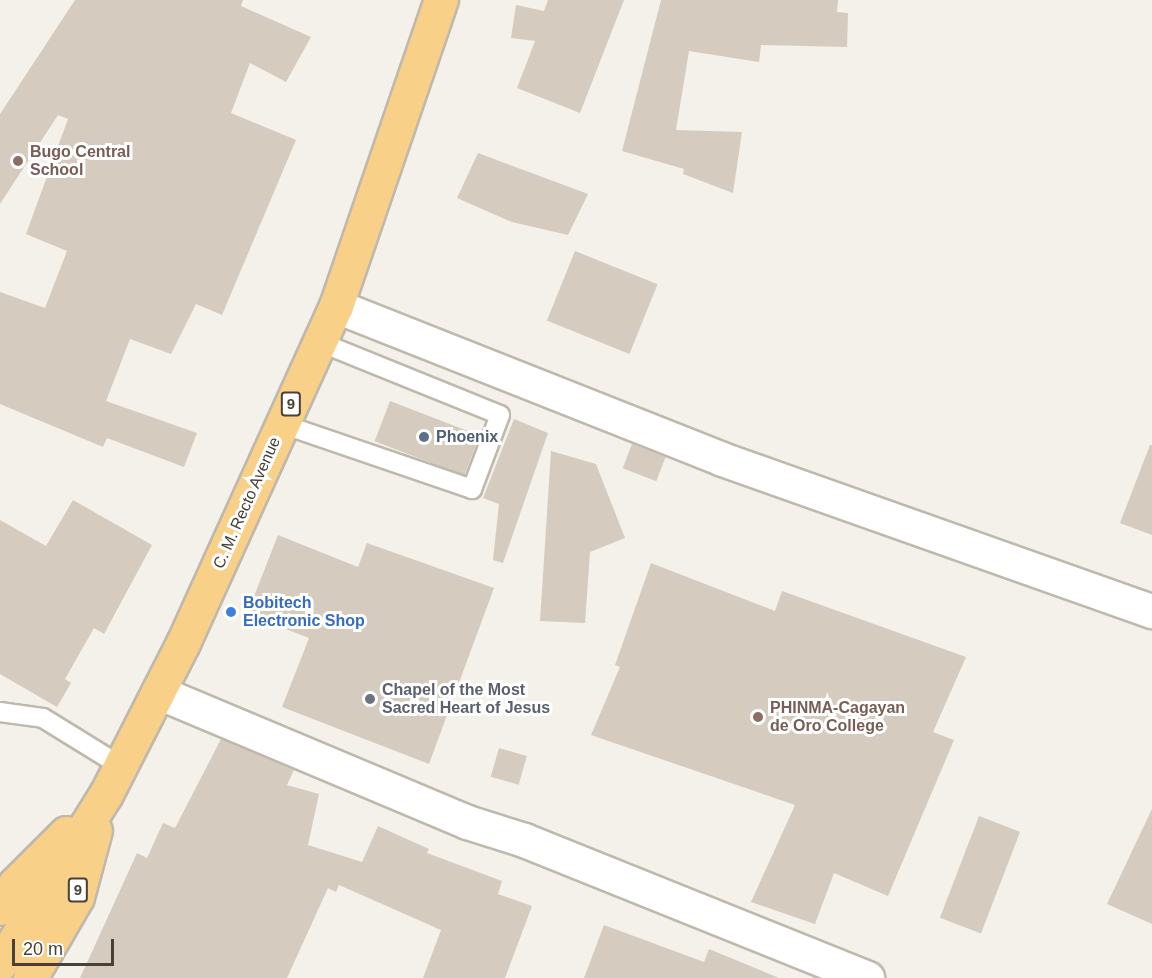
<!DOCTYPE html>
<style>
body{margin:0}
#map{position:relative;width:1152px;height:978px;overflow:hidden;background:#f4f0ea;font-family:Arial,sans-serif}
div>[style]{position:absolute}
.building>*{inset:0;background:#d5ccbf;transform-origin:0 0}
.roads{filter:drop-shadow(2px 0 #bfb8ac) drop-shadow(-2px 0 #bfb8ac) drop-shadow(0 2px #bfb8ac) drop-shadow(0 -2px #bfb8ac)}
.service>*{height:18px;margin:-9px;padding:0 9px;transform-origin:9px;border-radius:9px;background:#fff}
.minor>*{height:33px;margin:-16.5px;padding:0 16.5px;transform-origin:16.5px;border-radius:16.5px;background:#fff}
.trunk>*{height:33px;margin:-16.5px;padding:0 16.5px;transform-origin:16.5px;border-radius:16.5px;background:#f8d088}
.dots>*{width:16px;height:16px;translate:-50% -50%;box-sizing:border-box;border:3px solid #fff;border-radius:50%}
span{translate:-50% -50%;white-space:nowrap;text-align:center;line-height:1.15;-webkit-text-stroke:6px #fff;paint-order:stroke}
.shield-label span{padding:2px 4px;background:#fff;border:2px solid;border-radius:4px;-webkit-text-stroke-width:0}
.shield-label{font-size:15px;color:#484138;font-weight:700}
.education-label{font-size:16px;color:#785e54;font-weight:700}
.left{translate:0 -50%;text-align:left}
.service-label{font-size:16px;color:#4e5e75;font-weight:700}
.street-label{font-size:16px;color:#484138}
.shop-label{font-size:16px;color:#366cbe;font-weight:700}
.worship-label{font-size:16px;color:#5b616d;font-weight:700}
.scale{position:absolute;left:12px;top:939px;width:102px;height:27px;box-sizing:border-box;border:3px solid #484138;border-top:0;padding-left:8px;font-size:18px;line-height:21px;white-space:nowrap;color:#484138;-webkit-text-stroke:4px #fff;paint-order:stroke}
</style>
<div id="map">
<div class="building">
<div style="clip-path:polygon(75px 0,243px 0,241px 6px,311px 37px,286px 82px,250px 63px,231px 113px,296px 140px,222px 315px,196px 304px,171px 354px,130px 339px,106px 401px,197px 433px,184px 467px,107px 438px,103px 447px,0 404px,0 292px,45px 308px,67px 251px,26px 234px,68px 119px,58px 115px,0 204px,0 114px)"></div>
<div style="clip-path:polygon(548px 0,624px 0,580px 113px,517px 88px,535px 41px,511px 38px,516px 5px,544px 11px)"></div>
<div style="clip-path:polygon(661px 0,838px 0,837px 12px,848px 13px,847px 47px,761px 45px,759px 62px,689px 51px,676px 130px,742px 132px,733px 193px,683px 174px,684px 169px,622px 151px)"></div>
<div style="clip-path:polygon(478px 153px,588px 194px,568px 235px,512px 222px,457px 198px)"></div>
<div style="left:575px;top:251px;width:89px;height:75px;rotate:22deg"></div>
<div style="left:390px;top:401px;width:96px;height:43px;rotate:21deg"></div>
<div style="clip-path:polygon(514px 419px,548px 433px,503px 563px,493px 560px,499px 504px,483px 498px)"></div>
<div style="left:632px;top:444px;width:36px;height:26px;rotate:21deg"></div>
<div style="clip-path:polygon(1150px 445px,1152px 445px,1152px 535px,1120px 523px)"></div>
<div style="clip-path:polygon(551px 451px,596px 464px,625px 538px,590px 552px,585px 623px,540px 621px)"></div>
<div style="clip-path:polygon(73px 500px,152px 545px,104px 634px,94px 628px,65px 679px,71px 683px,57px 707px,0 674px,0 520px,46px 546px)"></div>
<div style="clip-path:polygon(278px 535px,358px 567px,367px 543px,494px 588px,429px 764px,282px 707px,309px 638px,247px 614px)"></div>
<div style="clip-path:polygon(651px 563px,775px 611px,782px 591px,966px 657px,933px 732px,954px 740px,888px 896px,834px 873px,815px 924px,751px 902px,795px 805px,591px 735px,620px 667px,615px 665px)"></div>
<div style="clip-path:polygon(221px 739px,294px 770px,287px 785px,319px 794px,308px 845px,362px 862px,378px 826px,429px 849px,427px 853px,502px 881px,498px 894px,532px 906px,505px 978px,423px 978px,441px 930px,339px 885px,336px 892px,328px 888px,287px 978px,80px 978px,137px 853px,147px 858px,163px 823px,175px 828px)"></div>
<div style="left:499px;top:748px;width:29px;height:30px;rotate:16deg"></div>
<div style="clip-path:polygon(1152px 809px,1152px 924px,1107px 904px)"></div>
<div style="left:979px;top:816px;width:44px;height:109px;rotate:21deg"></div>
<div style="clip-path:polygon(604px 925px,704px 962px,709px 949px,779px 978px,584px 978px)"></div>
</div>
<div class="roads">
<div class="service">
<div style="left:282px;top:424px;width:201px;rotate:18.9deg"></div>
<div style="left:472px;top:489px;width:79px;rotate:-69.3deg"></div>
<div style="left:500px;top:415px;width:195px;rotate:-158deg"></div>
<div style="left:0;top:712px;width:43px;rotate:7.9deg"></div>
<div style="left:43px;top:718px;width:89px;rotate:31.7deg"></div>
</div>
<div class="minor">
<div style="left:336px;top:306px;width:415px;rotate:21.6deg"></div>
<div style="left:722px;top:459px;width:456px;rotate:19.5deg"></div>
<div style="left:158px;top:692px;width:335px;rotate:22.8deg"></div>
<div style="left:467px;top:822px;width:60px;rotate:17.5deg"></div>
<div style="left:524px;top:840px;width:370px;rotate:21.9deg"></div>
</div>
<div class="trunk">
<div style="left:0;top:908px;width:28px;rotate:-58deg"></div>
<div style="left:15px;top:884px;width:72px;rotate:-45deg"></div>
<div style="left:0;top:964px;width:200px;rotate:-58.1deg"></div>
<div style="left:106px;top:794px;width:169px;rotate:-63deg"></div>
<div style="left:183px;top:643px;width:370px;rotate:-65.6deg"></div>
<div style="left:336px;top:306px;width:324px;rotate:-71.1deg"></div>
<div style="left:30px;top:978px;width:94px;rotate:-59.9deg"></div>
<div style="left:77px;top:897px;width:69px;rotate:-75deg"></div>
</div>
</div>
<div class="dots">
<div style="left:18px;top:161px;background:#8d6e63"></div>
<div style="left:424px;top:437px;background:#5c6f8a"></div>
<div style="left:231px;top:612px;background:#3f7fe0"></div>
<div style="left:370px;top:699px;background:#6b7280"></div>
<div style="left:758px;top:717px;background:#8d6e63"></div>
</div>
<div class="shield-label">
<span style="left:291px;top:404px">9</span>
<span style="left:78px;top:890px">9</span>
</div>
<div class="education-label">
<span class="left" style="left:30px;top:161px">Bugo Central<br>School</span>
<span class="left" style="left:770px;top:717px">PHINMA-Cagayan<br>de Oro College</span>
</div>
<div class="service-label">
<span class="left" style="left:436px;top:437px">Phoenix</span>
</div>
<div class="street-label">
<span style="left:247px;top:503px;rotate:-66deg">C. M. Recto Avenue</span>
</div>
<div class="shop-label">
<span class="left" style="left:243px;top:612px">Bobitech<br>Electronic Shop</span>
</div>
<div class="worship-label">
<span class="left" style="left:382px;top:699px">Chapel of the Most<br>Sacred Heart of Jesus</span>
</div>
<div class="scale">20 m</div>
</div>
